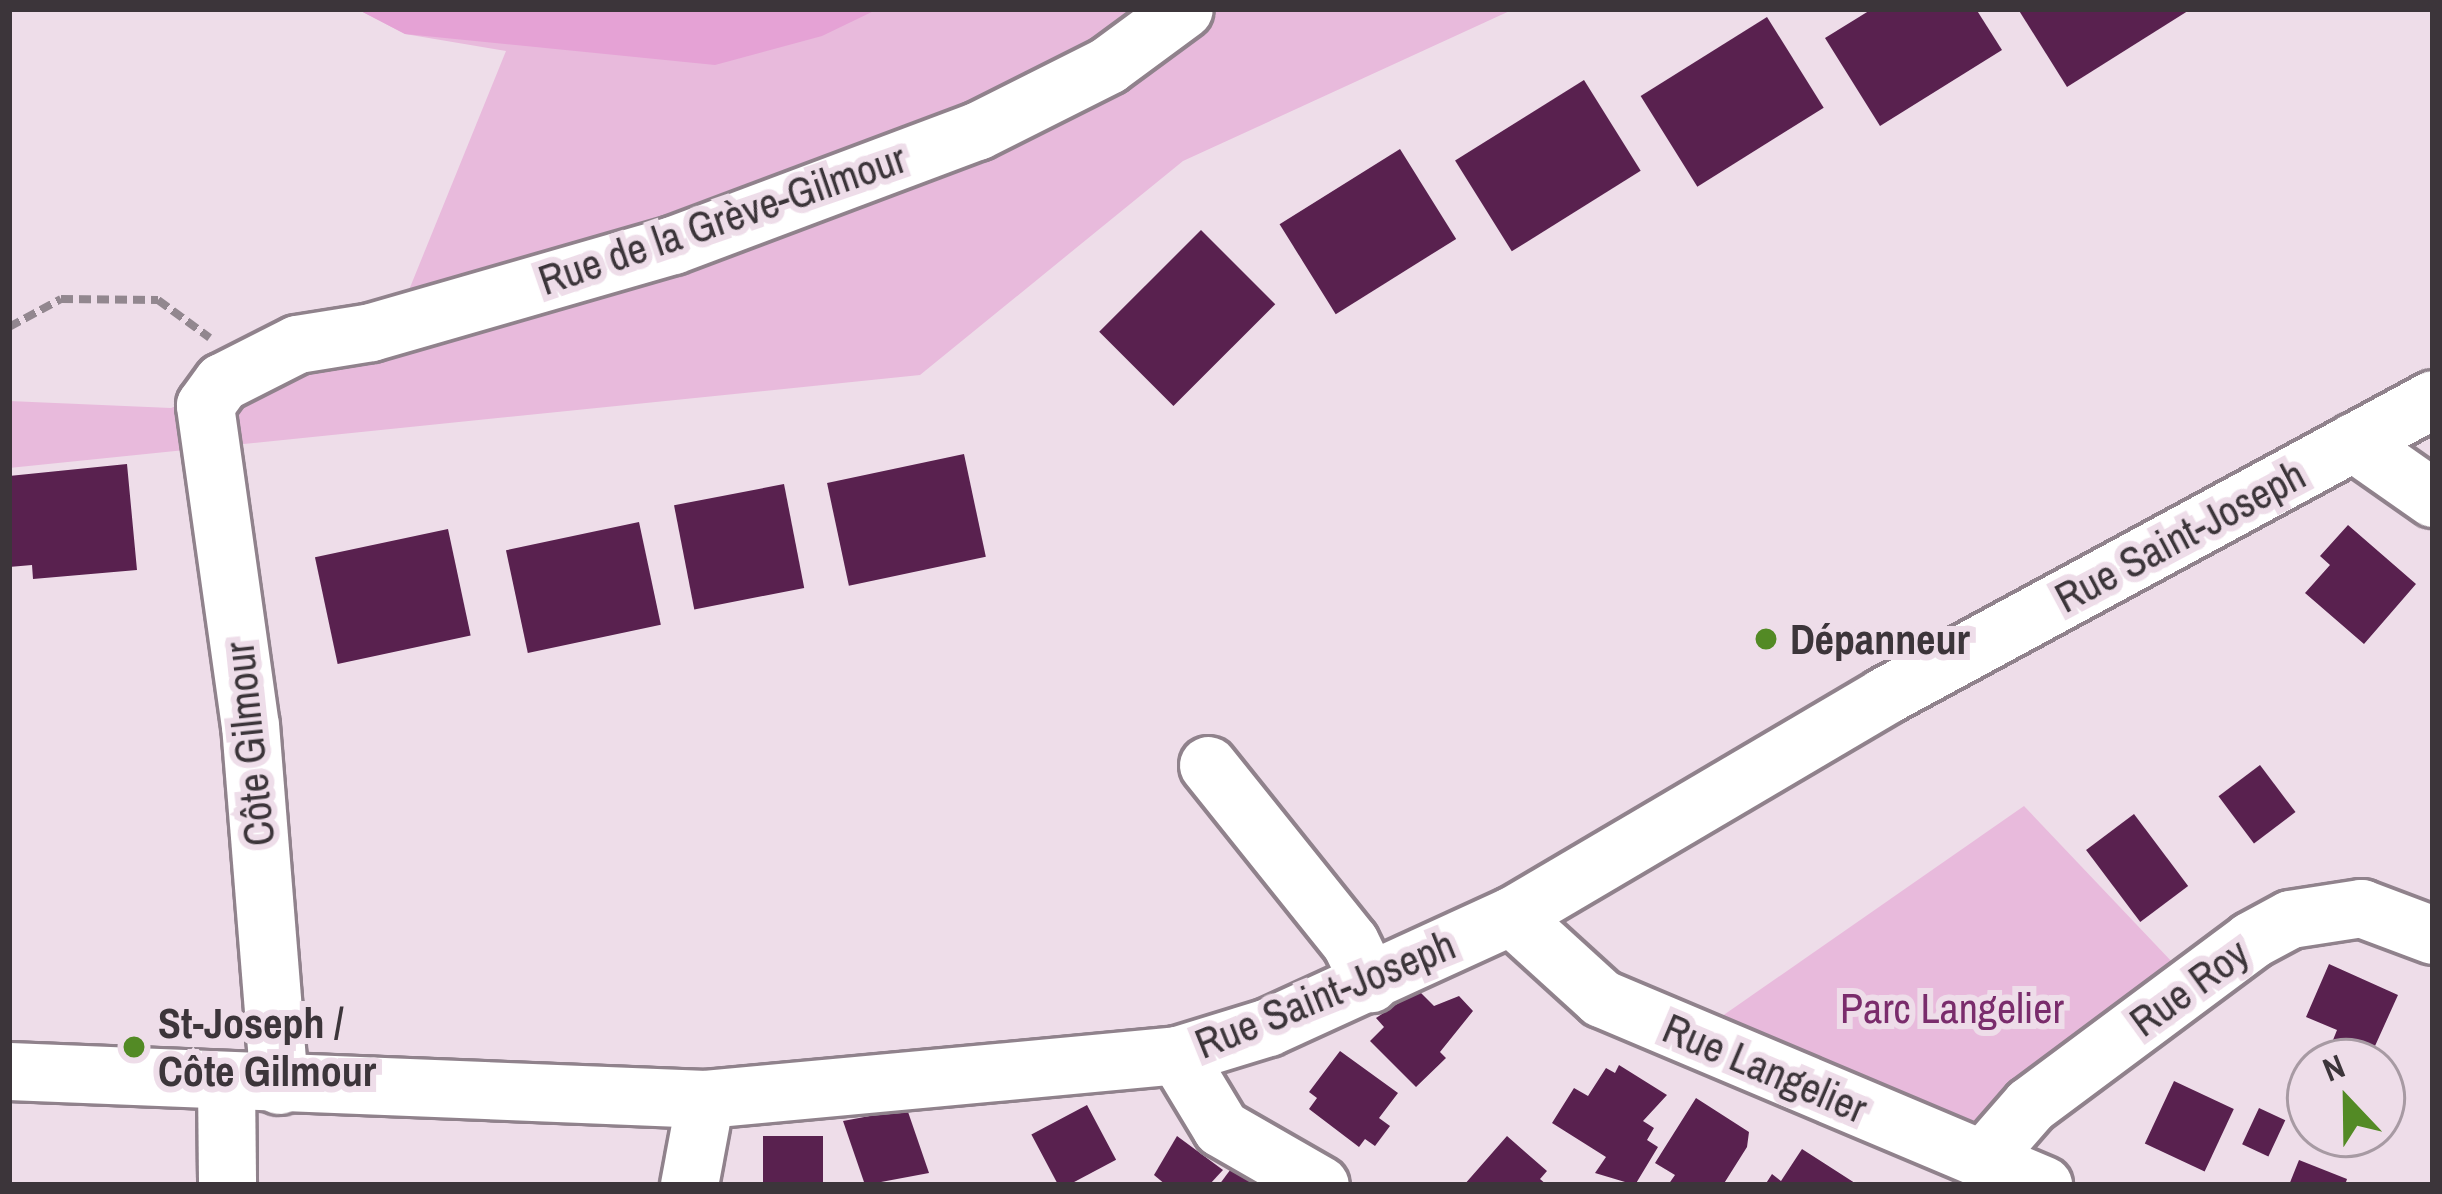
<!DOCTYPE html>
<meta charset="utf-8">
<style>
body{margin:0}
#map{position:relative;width:2442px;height:1194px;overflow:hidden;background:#eedde9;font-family:"Archivo Narrow",sans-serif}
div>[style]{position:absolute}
.green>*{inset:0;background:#e8badc}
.water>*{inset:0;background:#e5a2d5}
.building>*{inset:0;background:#59214f;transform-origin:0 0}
.path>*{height:8px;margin-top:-4px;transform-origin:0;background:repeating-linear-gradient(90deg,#92878f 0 12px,transparent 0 18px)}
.roads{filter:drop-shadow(3px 0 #90828c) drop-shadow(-3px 0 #90828c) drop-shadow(0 3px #90828c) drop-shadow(0 -3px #90828c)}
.minor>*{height:57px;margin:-28.5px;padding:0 28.5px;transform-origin:28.5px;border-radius:28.5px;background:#fff}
.dots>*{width:33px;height:33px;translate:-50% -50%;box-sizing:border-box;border:6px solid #eedde9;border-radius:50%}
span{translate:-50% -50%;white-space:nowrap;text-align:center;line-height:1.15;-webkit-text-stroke:12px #eedde9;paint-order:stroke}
.street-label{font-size:42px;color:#3c353a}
.poi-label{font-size:42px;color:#3c353a;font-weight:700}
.left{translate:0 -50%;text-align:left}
.park-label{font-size:42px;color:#7a2c6c}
.frame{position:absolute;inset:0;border:12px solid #3c353a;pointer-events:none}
.north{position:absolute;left:2286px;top:1038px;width:120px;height:120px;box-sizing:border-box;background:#eedde9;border:3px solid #a79aa3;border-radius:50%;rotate:338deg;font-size:33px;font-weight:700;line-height:48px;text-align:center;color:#3c353a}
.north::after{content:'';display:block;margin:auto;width:42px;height:54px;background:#538a25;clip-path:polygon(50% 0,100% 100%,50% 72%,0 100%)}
</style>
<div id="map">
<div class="green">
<div style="clip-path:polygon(357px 9px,1514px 9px,1183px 161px,920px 375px,9px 468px,9px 401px,171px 408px,396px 322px,506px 51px,405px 34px)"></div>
<div style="clip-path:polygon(2024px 806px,2192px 983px,1982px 1160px,1692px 1037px)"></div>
</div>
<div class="water">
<div style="clip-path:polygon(357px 9px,878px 9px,822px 36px,715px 65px,405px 34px)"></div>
</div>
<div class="building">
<div style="clip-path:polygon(1872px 9px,1976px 9px,2002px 50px,1880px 126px,1825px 38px)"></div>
<div style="clip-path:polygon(2018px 9px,2191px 9px,2067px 87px)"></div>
<div style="left:1767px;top:17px;width:107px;height:149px;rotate:58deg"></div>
<div style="left:1584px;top:80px;width:107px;height:152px;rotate:58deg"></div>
<div style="left:1400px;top:149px;width:106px;height:142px;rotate:58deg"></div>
<div style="left:1201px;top:230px;width:105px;height:144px;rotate:45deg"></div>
<div style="left:964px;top:454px;width:105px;height:140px;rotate:78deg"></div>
<div style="clip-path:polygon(127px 464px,137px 570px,33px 579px,32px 565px,9px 567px,9px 476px)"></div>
<div style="left:784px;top:484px;width:106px;height:112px;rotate:79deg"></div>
<div style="left:639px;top:522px;width:105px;height:136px;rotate:78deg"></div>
<div style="clip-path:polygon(2348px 525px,2416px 584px,2364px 644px,2305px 593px,2330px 565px,2320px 556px)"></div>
<div style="left:448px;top:529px;width:109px;height:136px;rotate:78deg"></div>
<div style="left:2260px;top:765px;width:59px;height:52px;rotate:53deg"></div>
<div style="left:2134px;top:814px;width:90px;height:60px;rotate:53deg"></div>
<div style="clip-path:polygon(2329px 964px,2398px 995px,2375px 1046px,2360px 1040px,2351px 1060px,2329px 1050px,2337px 1030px,2306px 1017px)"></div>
<div style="clip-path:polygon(1418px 990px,1434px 1006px,1459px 996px,1473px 1011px,1440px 1052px,1446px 1058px,1416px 1087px,1370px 1041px,1384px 1027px,1376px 1018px)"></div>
<div style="clip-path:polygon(1340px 1051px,1398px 1093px,1379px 1118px,1390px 1126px,1375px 1146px,1365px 1139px,1359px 1147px,1309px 1109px,1317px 1098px,1309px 1092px)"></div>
<div style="clip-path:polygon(1619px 1065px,1667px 1095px,1643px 1121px,1654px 1128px,1647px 1140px,1658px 1147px,1635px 1185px,1595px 1173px,1606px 1157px,1552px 1123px,1574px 1088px,1588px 1096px,1606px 1068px,1615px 1073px)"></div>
<div style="left:2174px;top:1081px;width:66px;height:69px;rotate:25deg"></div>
<div style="clip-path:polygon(1696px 1098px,1749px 1132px,1747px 1147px,1723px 1185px,1668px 1185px,1675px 1175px,1655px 1163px)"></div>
<div style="left:1087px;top:1105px;width:62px;height:63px;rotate:62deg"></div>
<div style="left:2259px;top:1108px;width:29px;height:40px;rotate:25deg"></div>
<div style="clip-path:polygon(907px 1109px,929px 1173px,865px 1185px,843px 1121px)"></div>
<div style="left:763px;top:1136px;width:60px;height:49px"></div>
<div style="clip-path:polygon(1177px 1136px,1223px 1170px,1209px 1185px,1166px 1185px,1154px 1175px)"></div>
<div style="clip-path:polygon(1507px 1136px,1547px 1171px,1540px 1179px,1547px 1185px,1464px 1185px)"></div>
<div style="clip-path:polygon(1802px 1149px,1858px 1185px,1765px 1185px,1772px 1174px,1781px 1181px)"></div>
<div style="clip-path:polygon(2299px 1160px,2347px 1179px,2345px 1185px,2289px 1185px)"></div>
<div style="clip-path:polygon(1236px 1162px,1275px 1185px,1219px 1185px)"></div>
</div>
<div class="path">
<div style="left:9px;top:327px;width:59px;rotate:-28.3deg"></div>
<div style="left:61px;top:299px;width:97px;rotate:0.6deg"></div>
<div style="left:158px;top:300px;width:64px;rotate:36.2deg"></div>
</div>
<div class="roads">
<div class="minor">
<div style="left:2353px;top:442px;width:98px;rotate:35deg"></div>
<div style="left:1208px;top:765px;width:227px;rotate:51.3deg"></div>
<div style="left:1350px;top:942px;width:46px;rotate:64deg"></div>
<div style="left:1511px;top:916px;width:122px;rotate:42.3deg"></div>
<div style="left:1601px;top:998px;width:480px;rotate:22.9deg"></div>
<div style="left:1177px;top:1055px;width:85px;rotate:58.9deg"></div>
<div style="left:1221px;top:1128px;width:114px;rotate:29.9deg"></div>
<div style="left:9px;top:1071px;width:697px;rotate:2.3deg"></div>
<div style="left:705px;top:1099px;width:474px;rotate:-5.3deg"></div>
<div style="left:1177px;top:1055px;width:95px;rotate:-17.1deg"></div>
<div style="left:1268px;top:1027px;width:267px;rotate:-24.6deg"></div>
<div style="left:1511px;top:916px;width:433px;rotate:-30.5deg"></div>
<div style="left:1884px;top:696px;width:624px;rotate:-28.41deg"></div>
<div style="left:226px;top:1083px;width:102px;rotate:89.4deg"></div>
<div style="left:279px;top:1085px;width:360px;rotate:-94.6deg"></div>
<div style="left:250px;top:726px;width:324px;rotate:-98deg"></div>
<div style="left:205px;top:405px;width:29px;rotate:-54deg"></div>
<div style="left:222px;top:382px;width:84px;rotate:-26.9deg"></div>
<div style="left:297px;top:344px;width:75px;rotate:-9.2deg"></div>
<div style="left:371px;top:332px;width:314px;rotate:-16.1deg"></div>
<div style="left:673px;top:245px;width:325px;rotate:-20.6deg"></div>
<div style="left:977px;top:131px;width:147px;rotate:-26.7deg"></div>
<div style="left:1108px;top:65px;width:94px;rotate:-36.4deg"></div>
<div style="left:1982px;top:1160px;width:73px;rotate:-48.9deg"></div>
<div style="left:2030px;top:1105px;width:276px;rotate:-36.7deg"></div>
<div style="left:2251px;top:940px;width:44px;rotate:-28.3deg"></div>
<div style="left:2290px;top:919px;width:72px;rotate:-8.8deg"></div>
<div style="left:2361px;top:908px;width:77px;rotate:20.6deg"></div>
<div style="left:689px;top:1185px;width:87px;rotate:-79.5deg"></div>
</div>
</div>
<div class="dots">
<div style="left:1766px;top:639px;background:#538a25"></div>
<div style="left:134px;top:1047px;background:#538a25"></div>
</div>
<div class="street-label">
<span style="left:722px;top:219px;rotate:-19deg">Rue de la Grève-Gilmour</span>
<span style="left:2180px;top:536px;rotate:-28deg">Rue Saint-Joseph</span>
<span style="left:249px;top:744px;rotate:-96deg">Côte Gilmour</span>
<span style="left:2189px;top:987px;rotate:-36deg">Rue Roy</span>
<span style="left:1325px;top:994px;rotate:-22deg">Rue Saint-Joseph</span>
<span style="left:1765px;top:1068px;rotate:23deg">Rue Langelier</span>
</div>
<div class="poi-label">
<span class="left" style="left:1790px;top:639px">Dépanneur</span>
<span class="left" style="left:158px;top:1047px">St-Joseph /<br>Côte Gilmour</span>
</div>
<div class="park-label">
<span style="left:1952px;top:1008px">Parc Langelier</span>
</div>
<div class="frame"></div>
<div class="north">N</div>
</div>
